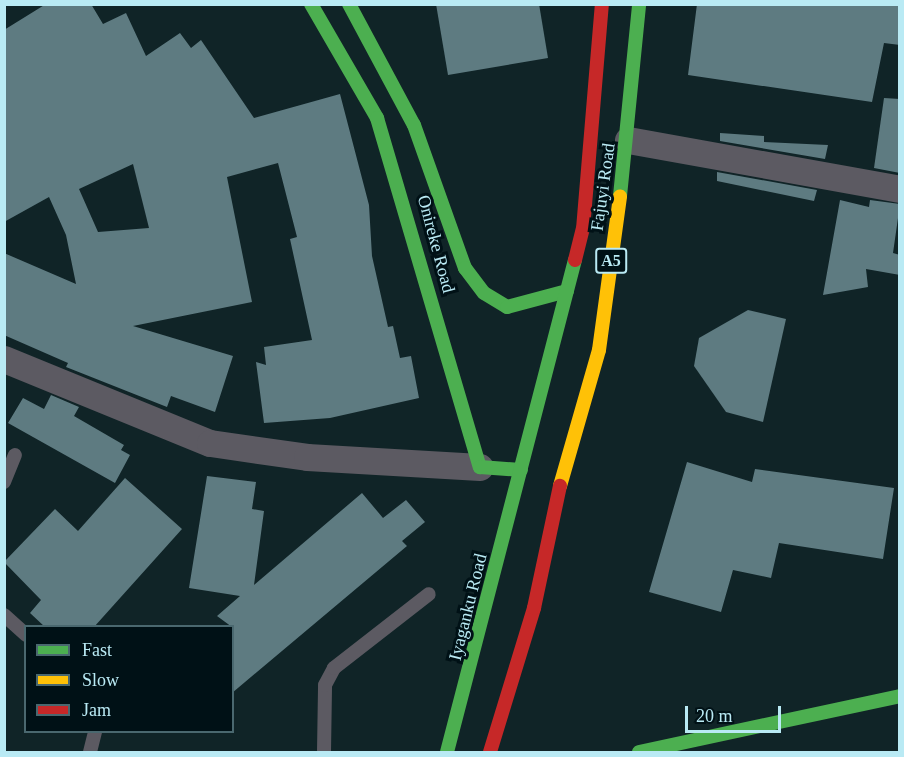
<!DOCTYPE html>
<style>
body{margin:0}
#map{position:relative;width:904px;height:757px;overflow:hidden;background:#102427;font-family:"Times New Roman",serif}
div>[style]{position:absolute}
.building>*{inset:0;background:#5e7b81}
.lane>*{height:14px;margin:-7px;padding:0 7px;transform-origin:7px;border-radius:7px;background:#5c5a62}
.street>*{height:27px;margin:-13.5px;padding:0 13.5px;transform-origin:13.5px;border-radius:13.5px;background:#5c5a62}
.fast>*{height:14px;margin:-7px;padding:0 7px;transform-origin:7px;border-radius:7px;background:#4caf50}
.slow>*{height:14px;margin:-7px;padding:0 7px;transform-origin:7px;border-radius:7px;background:#ffc107}
.jam>*{height:14px;margin:-7px;padding:0 7px;transform-origin:7px;border-radius:7px;background:#c62828}
span{translate:-50% -50%;white-space:nowrap;text-align:center;line-height:1.15;-webkit-text-stroke:6px #001116;paint-order:stroke}
.shield-label span{padding:2px 4px;background:#001116;border:2px solid;border-radius:4px;-webkit-text-stroke-width:0}
.shield-label{font-size:16px;color:#b9eaf4;font-weight:700}
.street-label{font-size:18px;color:#b9eaf4}
.frame{position:absolute;inset:0;border:6px solid #b9eaf4;pointer-events:none}
.legend{position:absolute;left:24px;top:625px;width:210px;height:108px;box-sizing:border-box;background:#001116;border:2px solid #4a686f;margin:0;padding:8px 10px;list-style:none;font-size:18px;color:#b9eaf4}
.legend li{display:flex;align-items:center;gap:12px;height:30px}
.legend b{width:30px;border:2px solid #4a686f}
.scale{position:absolute;left:685px;top:706px;width:96px;height:27px;box-sizing:border-box;border:3px solid #b9eaf4;border-top:0;padding-left:8px;font-size:18px;line-height:21px;white-space:nowrap;color:#b9eaf4;-webkit-text-stroke:4px #001116;paint-order:stroke}
</style>
<div id="map">
<div class="building">
<div style="clip-path:polygon(evenodd,46px 4px,91px 4px,103px 24px,126px 13px,146px 56px,180px 33px,191px 48px,201px 40px,254px 118px,340px 94px,369px 205px,372px 256px,388px 327px,393px 326px,400px 358px,411px 356px,419px 398px,330px 418px,264px 423px,256px 362px,266px 365px,264px 347px,312px 340px,290px 239px,297px 237px,278px 163px,227px 177px,252px 302px,133px 326px,233px 356px,215px 412px,171px 396px,167px 407px,66px 367px,68px 363px,4px 335px,4px 253px,76px 284px,66px 235px,49px 197px,4px 222px,4px 30px,46px 4px,133px 164px,149px 228px,98px 232px,79px 189px,133px 164px)"></div>
<div style="clip-path:polygon(436px 4px,539px 4px,548px 58px,448px 75px)"></div>
<div style="clip-path:polygon(697px 4px,900px 4px,900px 45px,884px 43px,872px 102px,688px 75px)"></div>
<div style="clip-path:polygon(884px 98px,900px 99px,900px 173px,874px 168px)"></div>
<div style="clip-path:polygon(720px 133px,764px 136px,764px 142px,828px 145px,825px 159px,720px 141px)"></div>
<div style="clip-path:polygon(717px 172px,817px 190px,814px 201px,717px 181px)"></div>
<div style="clip-path:polygon(840px 200px,869px 207px,870px 200px,900px 204px,893px 253px,900px 255px,900px 275px,866px 269px,868px 287px,823px 295px)"></div>
<div style="clip-path:polygon(748px 310px,786px 319px,763px 422px,726px 412px,694px 366px,699px 338px)"></div>
<div style="clip-path:polygon(51px 395px,79px 407px,74px 416px,124px 445px,121px 450px,130px 455px,115px 483px,8px 423px,23px 398px,44px 409px)"></div>
<div style="clip-path:polygon(687px 462px,752px 482px,755px 469px,894px 488px,883px 559px,779px 543px,771px 578px,733px 570px,721px 612px,649px 592px)"></div>
<div style="clip-path:polygon(207px 476px,256px 482px,252px 509px,264px 511px,254px 585px,362px 493px,383px 518px,406px 500px,425px 522px,402px 541px,407px 546px,232px 693px,232px 627px,217px 616px,240px 596px,189px 588px)"></div>
<div style="clip-path:polygon(125px 478px,182px 529px,94px 627px,45px 627px,30px 613px,41px 600px,4px 562px,55px 509px,78px 531px)"></div>
</div>
<div class="lane">
<div style="left:4px;top:482px;width:29px;rotate:-68deg"></div>
<div style="left:4px;top:615px;width:30px;rotate:42deg"></div>
<div style="left:90px;top:752px;width:21px;rotate:-76deg"></div>
<div style="left:324px;top:752px;width:67px;rotate:-89.1deg"></div>
<div style="left:325px;top:685px;width:19px;rotate:-62deg"></div>
<div style="left:334px;top:668px;width:120px;rotate:-37.9deg"></div>
</div>
<div class="street">
<div style="left:628px;top:140px;width:276px;rotate:10.2deg"></div>
<div style="left:4px;top:359px;width:222px;rotate:22.2deg"></div>
<div style="left:210px;top:443px;width:98px;rotate:8.2deg"></div>
<div style="left:307px;top:457px;width:173px;rotate:3.3deg"></div>
</div>
<div class="fast">
<div style="left:311px;top:4px;width:132px;rotate:59.9deg"></div>
<div style="left:377px;top:118px;width:364px;rotate:73.6deg"></div>
<div style="left:480px;top:467px;width:41px;rotate:4.2deg"></div>
<div style="left:349px;top:4px;width:137px;rotate:61.8deg"></div>
<div style="left:414px;top:125px;width:152px;rotate:70.4deg"></div>
<div style="left:465px;top:268px;width:31px;rotate:53deg"></div>
<div style="left:484px;top:293px;width:27px;rotate:31deg"></div>
<div style="left:507px;top:307px;width:62px;rotate:-14.9deg"></div>
<div style="left:620px;top:196px;width:193px;rotate:-84.3deg"></div>
<div style="left:447px;top:752px;width:508px;rotate:-75.42deg"></div>
<div style="left:639px;top:752px;width:267px;rotate:-12.1deg"></div>
</div>
<div class="slow">
<div style="left:560px;top:486px;width:141px;rotate:-74deg"></div>
<div style="left:599px;top:350px;width:155px;rotate:-82.2deg"></div>
</div>
<div class="jam">
<div style="left:575px;top:260px;width:32px;rotate:-76deg"></div>
<div style="left:583px;top:229px;width:226px;rotate:-85.2deg"></div>
<div style="left:490px;top:752px;width:151px;rotate:-73deg"></div>
<div style="left:534px;top:608px;width:125px;rotate:-78deg"></div>
</div>
<div class="shield-label">
<span style="left:611px;top:261px">A5</span>
</div>
<div class="street-label">
<span style="left:603px;top:187px;rotate:-82deg">Fajuyi Road</span>
<span style="left:436px;top:244px;rotate:75deg">Onireke Road</span>
<span style="left:468px;top:607px;rotate:-76deg">Iyaganku Road</span>
</div>
<div class="frame"></div>
<ul class="legend">
<li><b style="height:8px;background:#4caf50"></b>Fast</li>
<li><b style="height:8px;background:#ffc107"></b>Slow</li>
<li><b style="height:8px;background:#c62828"></b>Jam</li>
</ul>
<div class="scale">20 m</div>
</div>
